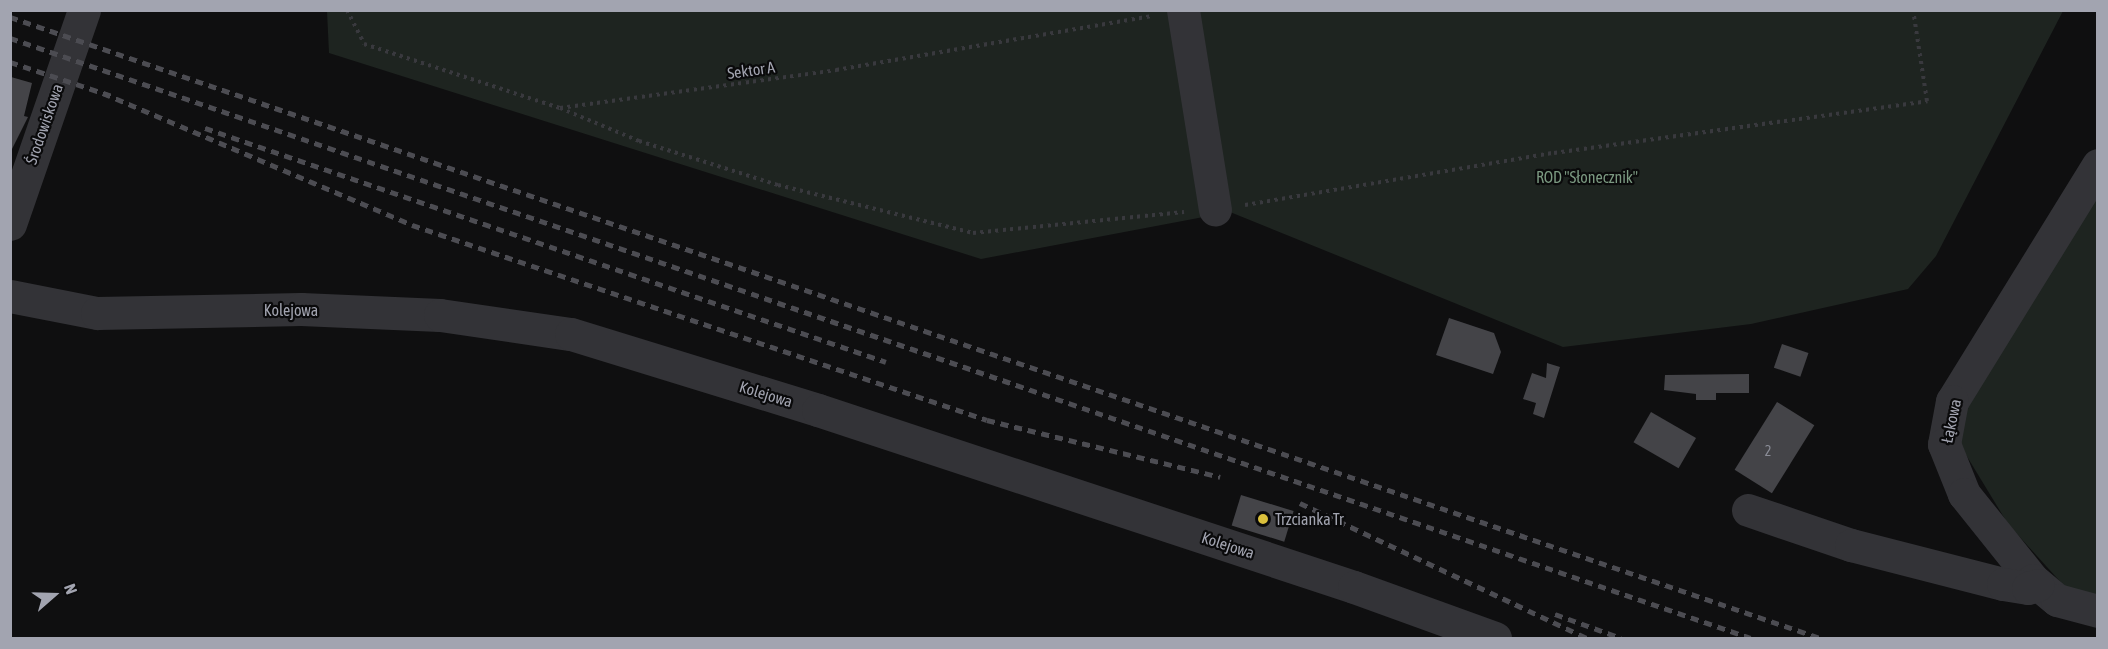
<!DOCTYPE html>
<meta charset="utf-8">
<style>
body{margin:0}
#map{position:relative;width:2108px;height:649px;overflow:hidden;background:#0f0f10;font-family:"Asap Condensed",sans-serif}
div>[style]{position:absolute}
.green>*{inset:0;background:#1e2420}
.building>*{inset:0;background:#444448;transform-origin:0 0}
.path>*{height:4px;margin-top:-2px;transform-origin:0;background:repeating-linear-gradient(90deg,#39393e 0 3px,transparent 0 7.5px)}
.minor>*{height:33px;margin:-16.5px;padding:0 16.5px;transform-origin:16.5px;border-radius:16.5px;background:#333337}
.rail>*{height:4.5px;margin-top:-2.25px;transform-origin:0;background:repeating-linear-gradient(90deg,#4c4c52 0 8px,transparent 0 14px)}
.dots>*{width:16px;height:16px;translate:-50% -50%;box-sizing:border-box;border:3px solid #0a0a0b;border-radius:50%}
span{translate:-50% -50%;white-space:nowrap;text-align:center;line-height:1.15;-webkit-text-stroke:4.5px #0a0a0b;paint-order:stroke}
.number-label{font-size:14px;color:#8a8c96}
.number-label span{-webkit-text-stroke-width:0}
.street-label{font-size:16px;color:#a2a4b0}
.park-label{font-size:16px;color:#7b9981}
.poi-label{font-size:16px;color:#a2a4b0}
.left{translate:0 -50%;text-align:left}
.frame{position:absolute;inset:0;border:12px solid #a2a4b0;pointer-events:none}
.north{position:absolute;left:24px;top:565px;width:60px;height:60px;-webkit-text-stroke:4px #0a0a0b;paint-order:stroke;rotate:70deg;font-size:16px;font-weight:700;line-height:24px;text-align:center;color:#a2a4b0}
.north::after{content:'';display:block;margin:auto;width:21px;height:27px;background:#a2a4b0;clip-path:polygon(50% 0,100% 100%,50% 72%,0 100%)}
</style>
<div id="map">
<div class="green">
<div style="clip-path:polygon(327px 11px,2063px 11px,1936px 256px,1908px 289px,1751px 324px,1563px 347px,1230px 212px,981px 259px,329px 53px)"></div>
<div style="clip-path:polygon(2097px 189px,2097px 596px,2066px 588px,2008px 524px,1960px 445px,1965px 390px)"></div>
</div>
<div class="building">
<div style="clip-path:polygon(11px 77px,32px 83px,24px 116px,28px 117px,11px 151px)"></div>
<div style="clip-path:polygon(1449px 318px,1494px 333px,1501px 352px,1493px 374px,1436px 355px)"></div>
<div style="left:1782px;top:344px;width:28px;height:25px;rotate:19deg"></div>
<div style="clip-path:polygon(1547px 363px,1560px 367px,1544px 418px,1533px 414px,1536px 403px,1523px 399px,1532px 373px,1546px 378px)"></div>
<div style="clip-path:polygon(1749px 374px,1749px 393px,1716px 393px,1716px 400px,1696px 400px,1696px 394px,1664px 390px,1665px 375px)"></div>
<div style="left:1777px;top:402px;width:44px;height:80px;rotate:32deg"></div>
<div style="left:1651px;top:412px;width:52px;height:35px;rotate:30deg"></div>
<div style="left:1241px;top:495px;width:55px;height:32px;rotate:17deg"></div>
</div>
<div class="path">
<div style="left:347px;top:10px;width:38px;rotate:63deg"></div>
<div style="left:364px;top:44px;width:206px;rotate:18.1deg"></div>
<div style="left:560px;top:108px;width:279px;rotate:-7.8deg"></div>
<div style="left:836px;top:70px;width:322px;rotate:-9.7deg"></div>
<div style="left:560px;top:108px;width:86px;rotate:22.7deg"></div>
<div style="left:639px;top:141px;width:146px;rotate:17.6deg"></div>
<div style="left:778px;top:185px;width:201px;rotate:13.8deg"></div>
<div style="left:973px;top:233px;width:212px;rotate:-5.7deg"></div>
<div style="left:1245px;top:205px;width:313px;rotate:-9.6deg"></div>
<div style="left:1554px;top:153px;width:377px;rotate:-7.9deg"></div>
<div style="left:1927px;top:101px;width:92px;rotate:-98.7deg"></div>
</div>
<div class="minor">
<div style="left:1183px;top:10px;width:202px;rotate:80.9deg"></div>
<div style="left:2098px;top:165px;width:278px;rotate:121.7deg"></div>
<div style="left:1952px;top:401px;width:44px;rotate:100.5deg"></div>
<div style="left:1944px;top:444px;width:54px;rotate:68.2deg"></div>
<div style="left:1964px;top:494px;width:110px;rotate:51.3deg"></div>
<div style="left:2033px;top:580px;width:31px;rotate:40deg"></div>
<div style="left:2057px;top:600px;width:42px;rotate:15deg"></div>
<div style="left:10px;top:224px;width:226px;rotate:-70.9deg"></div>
<div style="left:10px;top:296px;width:89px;rotate:11.1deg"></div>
<div style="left:97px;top:313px;width:204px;rotate:-1.1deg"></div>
<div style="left:301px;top:309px;width:139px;rotate:2.5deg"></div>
<div style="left:440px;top:315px;width:132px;rotate:8.3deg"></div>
<div style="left:571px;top:334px;width:258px;rotate:17.1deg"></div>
<div style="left:818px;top:410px;width:564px;rotate:18.27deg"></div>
<div style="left:1354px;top:587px;width:150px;rotate:19.9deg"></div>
<div style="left:1748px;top:510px;width:109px;rotate:18.8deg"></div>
<div style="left:1851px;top:545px;width:157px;rotate:14.4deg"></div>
<div style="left:2003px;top:584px;width:25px;rotate:9deg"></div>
<div style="left:2028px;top:588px;width:10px;rotate:-17deg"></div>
</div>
<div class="rail">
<div style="left:10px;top:17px;width:1914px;rotate:18.94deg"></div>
<div style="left:10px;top:38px;width:1841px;rotate:19.02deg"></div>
<div style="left:10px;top:62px;width:108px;rotate:18.4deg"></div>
<div style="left:103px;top:93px;width:336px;rotate:23.1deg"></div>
<div style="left:412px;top:225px;width:607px;rotate:18.73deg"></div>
<div style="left:987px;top:420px;width:240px;rotate:13.7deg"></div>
<div style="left:205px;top:128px;width:720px;rotate:18.96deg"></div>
<div style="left:1300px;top:503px;width:317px;rotate:25.2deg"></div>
<div style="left:1555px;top:614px;width:70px;rotate:20deg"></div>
</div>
<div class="dots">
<div style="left:1263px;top:519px;background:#dbc03c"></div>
</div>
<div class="number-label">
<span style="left:1768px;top:451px">2</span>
</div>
<div class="street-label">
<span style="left:751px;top:70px;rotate:-8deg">Sektor A</span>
<span style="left:44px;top:124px;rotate:-71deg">Środowiskowa</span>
<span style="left:291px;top:310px">Kolejowa</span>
<span style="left:766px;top:394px;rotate:17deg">Kolejowa</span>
<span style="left:1951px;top:421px;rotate:-78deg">Łąkowa</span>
<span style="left:1228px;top:545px;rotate:18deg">Kolejowa</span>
</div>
<div class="park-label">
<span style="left:1587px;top:177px">ROD "Słonecznik"</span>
</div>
<div class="poi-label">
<span class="left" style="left:1275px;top:519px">Trzcianka Tr</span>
</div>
<div class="frame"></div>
<div class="north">N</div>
</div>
